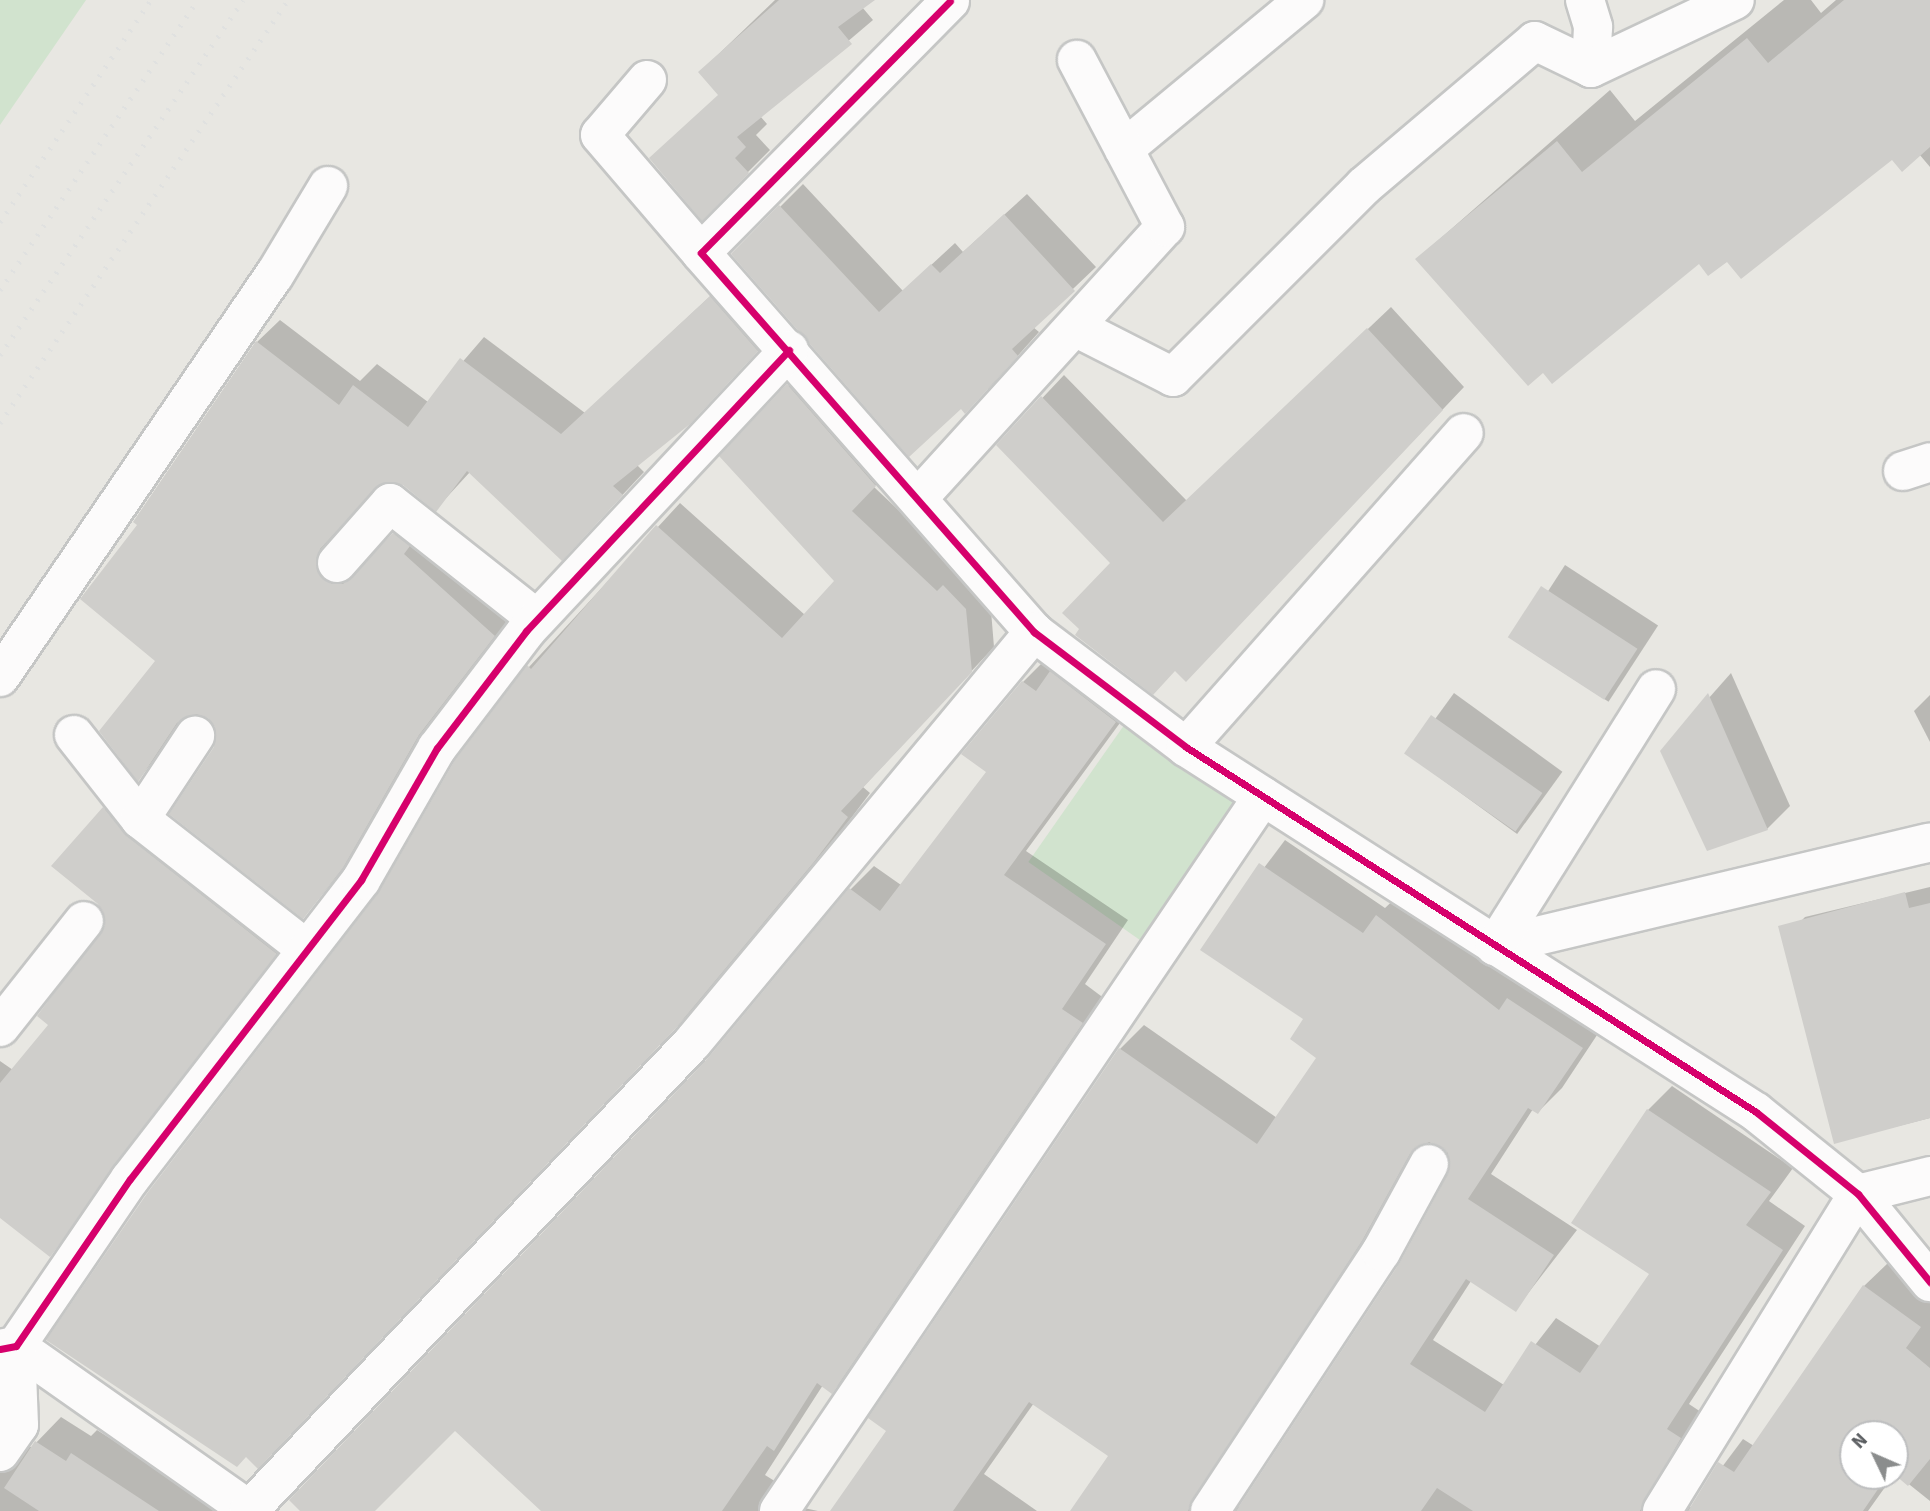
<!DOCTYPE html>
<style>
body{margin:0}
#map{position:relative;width:1930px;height:1511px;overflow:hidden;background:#e8e7e2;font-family:"Source Sans 3",sans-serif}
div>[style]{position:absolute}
.green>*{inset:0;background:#d1e3ce;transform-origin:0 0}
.shadow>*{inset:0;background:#0003;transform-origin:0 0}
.building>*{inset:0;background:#cfcecb;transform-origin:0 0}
.roads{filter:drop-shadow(2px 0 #c5c6c5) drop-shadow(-2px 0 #c5c6c5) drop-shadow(0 2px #c5c6c5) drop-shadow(0 -2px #c5c6c5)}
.minor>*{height:38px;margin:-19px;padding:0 19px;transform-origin:19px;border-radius:19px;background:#fcfbfb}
.rail>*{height:5px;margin-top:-2.5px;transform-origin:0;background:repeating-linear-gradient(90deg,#e0e1e0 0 2px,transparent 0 11px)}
.cycleway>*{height:7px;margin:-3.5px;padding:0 3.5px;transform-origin:3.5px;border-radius:3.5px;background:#d6006c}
span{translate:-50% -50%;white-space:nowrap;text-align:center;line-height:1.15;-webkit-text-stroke:6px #fff;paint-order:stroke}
.north{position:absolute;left:1839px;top:1420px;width:70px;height:70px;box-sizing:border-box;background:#fff;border:2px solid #bdbebf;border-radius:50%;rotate:314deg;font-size:19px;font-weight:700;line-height:28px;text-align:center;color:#595c5f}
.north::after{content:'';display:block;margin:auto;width:24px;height:32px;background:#8b8d8d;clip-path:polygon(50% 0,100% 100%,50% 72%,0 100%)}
</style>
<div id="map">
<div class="green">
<div style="clip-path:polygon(0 0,86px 0,0 125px)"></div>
<div style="left:1127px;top:721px;width:141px;height:172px;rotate:35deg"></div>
</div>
<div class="shadow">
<div style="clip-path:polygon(775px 0,872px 0,862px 7px,873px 20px,760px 116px,767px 124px,756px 135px,770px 150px,702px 218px,720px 94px,700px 72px)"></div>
<div style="clip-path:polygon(1784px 0,1811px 0,1821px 13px,1836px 0,1930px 0,1930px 167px,1919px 154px,1892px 158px,1727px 259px,1417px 259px,1610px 90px,1635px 121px)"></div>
<div style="clip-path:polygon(803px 184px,903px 291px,955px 243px,963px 252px,1027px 194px,1096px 267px,1033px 327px,1039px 332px,988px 389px,733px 254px)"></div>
<div style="clip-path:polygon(733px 275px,780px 327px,712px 399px,637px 465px,644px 472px,584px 536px,470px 472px,436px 509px,404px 484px,383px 481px,342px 524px,338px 547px,355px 562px,367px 562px,417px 512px,516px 612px,365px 843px,303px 917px,215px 748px,217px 726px,209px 717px,188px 716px,139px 779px,157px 661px,139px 525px,257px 342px,280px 320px,360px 381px,377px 364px,428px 402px,484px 337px,585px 413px)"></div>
<div style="clip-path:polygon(1391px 307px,1464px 387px,1208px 657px,998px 445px,1064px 375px,1187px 501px)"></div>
<div style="clip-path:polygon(811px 362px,898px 461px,874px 487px,961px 569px,989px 586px,994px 647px,863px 787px,870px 793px,837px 837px,699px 1003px,281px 1444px,380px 894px,457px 761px,529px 667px,680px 503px,805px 615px,837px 581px,722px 456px)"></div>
<div style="left:1565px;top:565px;width:111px;height:91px;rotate:33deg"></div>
<div style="clip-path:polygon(1047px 658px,1139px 697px,1026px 851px,1128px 920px,1085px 984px,1105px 999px,856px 1368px,832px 1391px,823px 1385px,765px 1475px,781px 1485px,790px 1505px,818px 1511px,544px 1511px,455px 1429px,372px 1511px,302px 1511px,709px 1059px,851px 889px,874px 866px,901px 885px,988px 772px,1023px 682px)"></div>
<div style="clip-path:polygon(1731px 673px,1790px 806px,1767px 829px,1662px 751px)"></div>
<div style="left:1454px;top:693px;width:134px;height:77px;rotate:36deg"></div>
<div style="clip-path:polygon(1930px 695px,1930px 742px,1914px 711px)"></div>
<div style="clip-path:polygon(129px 783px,152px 811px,301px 927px,50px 1255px,0 1216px,0 1061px,13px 1070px,50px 1024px,107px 925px,100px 903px,53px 866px)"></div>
<div style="clip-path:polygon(evenodd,1285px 840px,1385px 908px,1401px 893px,1522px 985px,1532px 975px,1605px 1023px,1562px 1088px,1538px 1112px,1533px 1109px,1491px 1174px,1577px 1230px,1515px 1310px,1471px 1281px,1433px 1340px,1504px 1385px,1556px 1318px,1601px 1347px,1651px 1274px,1574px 1222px,1648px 1110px,1672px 1086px,1793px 1168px,1769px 1201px,1805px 1226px,1689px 1404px,1704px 1414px,1674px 1506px,1692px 1507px,1743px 1439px,1754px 1446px,1864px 1286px,1888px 1263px,1930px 1293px,1930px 1501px,1895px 1473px,1895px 1434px,1853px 1434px,1853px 1476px,1893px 1476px,1868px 1511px,1072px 1511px,1110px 1456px,1034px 1403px,984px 1474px,1037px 1511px,832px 1511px,889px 1431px,1120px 1049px,1144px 1025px,1277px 1118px,1318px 1057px,1306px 1019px,1202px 950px,1285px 840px,1426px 1143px,1441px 1143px,1453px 1164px,1402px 1263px,1241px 1507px,1223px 1506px,1215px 1473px,1426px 1143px)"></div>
<div style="clip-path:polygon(1930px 887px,1930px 1118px,1835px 1142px,1783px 940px,1805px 917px)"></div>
<div style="clip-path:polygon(0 1387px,13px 1446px,32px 1447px,61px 1417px,91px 1436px,97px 1430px,225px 1511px,0 1511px)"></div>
</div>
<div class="building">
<div style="clip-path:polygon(779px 0,875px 0,838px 27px,852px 44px,737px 137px,746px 147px,735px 158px,749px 173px,702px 221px,649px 158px,718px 95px,698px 72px)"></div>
<div style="clip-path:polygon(1844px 0,1930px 0,1930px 147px,1902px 172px,1892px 160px,1741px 279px,1727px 262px,1708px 276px,1699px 264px,1552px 384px,1543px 373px,1528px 386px,1415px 259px,1557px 141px,1582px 172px,1747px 38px,1768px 63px)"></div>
<div style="clip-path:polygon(779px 205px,879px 312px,931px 264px,940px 273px,1004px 214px,1075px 291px,1012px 349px,1018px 356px,965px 414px,961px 409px,909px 457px,731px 254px)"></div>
<div style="clip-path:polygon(710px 296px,758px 351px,690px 424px,613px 486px,623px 495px,562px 561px,467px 471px,436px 512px,403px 485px,382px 483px,320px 549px,317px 571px,332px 584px,343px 584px,393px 533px,410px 546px,404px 554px,495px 636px,419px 735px,343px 868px,303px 919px,169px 814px,214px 747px,215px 727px,208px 718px,196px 714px,177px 723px,138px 782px,99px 731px,155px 661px,80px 599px,137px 525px,133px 522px,256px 341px,339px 405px,353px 385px,408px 427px,460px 358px,561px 434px)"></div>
<div style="clip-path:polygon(1367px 328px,1443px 410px,1186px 682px,1175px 671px,1153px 695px,1075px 635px,1079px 629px,1062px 613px,1110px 563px,996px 445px,1041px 396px,1163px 522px)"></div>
<div style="clip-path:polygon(787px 384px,876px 486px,852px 511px,937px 591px,943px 585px,966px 609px,972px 672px,841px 811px,848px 817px,814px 862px,676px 1028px,258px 1469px,246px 1457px,237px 1467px,46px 1340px,148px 1192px,378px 893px,455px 760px,527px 665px,531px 669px,656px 525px,782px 638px,834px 581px,719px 456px)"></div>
<div style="left:1541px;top:586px;width:115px;height:61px;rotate:33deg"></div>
<div style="clip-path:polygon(1050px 671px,1116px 722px,1004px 875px,1106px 944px,1062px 1009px,1083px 1023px,832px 1394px,817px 1383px,774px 1451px,767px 1446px,722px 1511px,541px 1511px,455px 1431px,375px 1511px,300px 1511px,289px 1500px,708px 1058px,849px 888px,880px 911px,986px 772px,961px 754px,1022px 681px,1036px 691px)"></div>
<div style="clip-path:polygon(1708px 693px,1768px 830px,1707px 851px,1660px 751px)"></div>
<div style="left:1431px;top:715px;width:136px;height:47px;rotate:35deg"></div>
<div style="clip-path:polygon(103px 807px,127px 836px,277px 954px,50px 1257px,0 1218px,0 1083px,48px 1025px,37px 1016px,105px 925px,98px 904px,51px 866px)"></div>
<div style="clip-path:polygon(1259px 863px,1363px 933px,1376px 915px,1499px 1010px,1507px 998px,1583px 1048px,1538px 1114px,1528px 1108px,1468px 1199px,1554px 1255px,1516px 1312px,1466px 1279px,1410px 1364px,1485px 1412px,1531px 1341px,1580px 1373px,1649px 1274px,1571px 1223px,1647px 1109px,1771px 1192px,1746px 1225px,1783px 1250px,1667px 1429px,1681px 1438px,1640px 1511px,1473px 1511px,1437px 1488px,1421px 1511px,1236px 1511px,1399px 1264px,1448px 1174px,1448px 1153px,1429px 1142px,1410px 1154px,1362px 1241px,1188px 1511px,1070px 1511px,1108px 1456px,1029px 1402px,953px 1511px,830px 1511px,886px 1431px,868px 1418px,1119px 1048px,1257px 1144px,1316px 1058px,1290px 1039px,1303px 1019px,1200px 950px)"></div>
<div style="clip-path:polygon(1905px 892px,1909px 908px,1930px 903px,1930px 1118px,1834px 1144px,1778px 926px)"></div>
<div style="clip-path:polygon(1863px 1285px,1921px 1327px,1906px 1348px,1930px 1368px,1930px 1459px,1908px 1486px,1895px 1475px,1895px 1434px,1853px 1434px,1853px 1476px,1887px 1476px,1863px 1511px,1688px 1511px,1718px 1462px,1734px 1472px)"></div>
<div style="clip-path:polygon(35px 1441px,66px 1461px,71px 1453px,159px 1511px,39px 1511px,4px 1488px)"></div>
</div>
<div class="roads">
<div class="minor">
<div style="left:1585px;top:0;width:28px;rotate:73deg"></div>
<div style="left:1593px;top:27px;width:41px;rotate:92.8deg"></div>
<div style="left:950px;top:1px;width:354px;rotate:134.7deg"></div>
<div style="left:701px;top:253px;width:505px;rotate:48.7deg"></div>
<div style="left:1034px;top:632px;width:191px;rotate:37.1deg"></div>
<div style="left:1186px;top:747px;width:677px;rotate:32.63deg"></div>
<div style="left:1756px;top:1112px;width:131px;rotate:38.8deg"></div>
<div style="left:1858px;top:1194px;width:114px;rotate:50.7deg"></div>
<div style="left:1591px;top:68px;width:159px;rotate:-25.3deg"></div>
<div style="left:647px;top:80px;width:72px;rotate:130.5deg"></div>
<div style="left:600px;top:135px;width:155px;rotate:49.4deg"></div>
<div style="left:1124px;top:149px;width:234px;rotate:-39.6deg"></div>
<div style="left:1075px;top:327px;width:110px;rotate:27deg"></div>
<div style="left:1173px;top:377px;width:270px;rotate:-45deg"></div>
<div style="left:1364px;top:186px;width:224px;rotate:-40.3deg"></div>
<div style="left:1535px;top:41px;width:62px;rotate:25.7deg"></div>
<div style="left:1903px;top:471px;width:28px;rotate:-18deg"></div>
<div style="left:920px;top:496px;width:364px;rotate:-47.7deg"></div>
<div style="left:1165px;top:227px;width:189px;rotate:-117.8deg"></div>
<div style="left:337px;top:563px;width:80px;rotate:-48.5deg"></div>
<div style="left:390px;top:503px;width:187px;rotate:38.3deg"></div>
<div style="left:0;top:677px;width:486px;rotate:-55.7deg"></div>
<div style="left:274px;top:276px;width:105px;rotate:-59deg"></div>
<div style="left:74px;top:735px;width:107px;rotate:51.8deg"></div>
<div style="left:140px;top:819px;width:209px;rotate:38deg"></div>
<div style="left:1186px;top:747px;width:419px;rotate:-48.5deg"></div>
<div style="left:140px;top:819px;width:100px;rotate:-56.5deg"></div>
<div style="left:1495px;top:946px;width:447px;rotate:-13.4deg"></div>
<div style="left:1495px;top:946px;width:303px;rotate:-57.9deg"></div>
<div style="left:0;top:1027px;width:135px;rotate:-51.6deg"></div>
<div style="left:16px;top:1346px;width:287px;rotate:35.1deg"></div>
<div style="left:0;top:1349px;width:16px;rotate:-11deg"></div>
<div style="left:16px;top:1346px;width:202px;rotate:-55.7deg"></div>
<div style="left:130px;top:1179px;width:378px;rotate:-52.3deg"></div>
<div style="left:361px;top:880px;width:152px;rotate:-60.1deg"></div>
<div style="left:437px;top:748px;width:147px;rotate:-52.7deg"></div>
<div style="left:526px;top:631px;width:385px;rotate:-46.9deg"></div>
<div style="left:0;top:1452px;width:33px;rotate:-55deg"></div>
<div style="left:19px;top:1425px;width:79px;rotate:-92.2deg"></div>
<div style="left:249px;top:1510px;width:644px;rotate:-46.51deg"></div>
<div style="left:692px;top:1043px;width:535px;rotate:-50.24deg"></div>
<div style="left:779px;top:1511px;width:863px;rotate:-55.91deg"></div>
<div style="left:1210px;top:1511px;width:310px;rotate:-56.6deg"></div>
<div style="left:1381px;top:1252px;width:100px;rotate:-61.4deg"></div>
<div style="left:1662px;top:1511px;width:373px;rotate:-58.3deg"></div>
<div style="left:1858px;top:1194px;width:74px;rotate:-14deg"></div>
</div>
</div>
<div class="rail">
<div style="left:0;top:222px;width:268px;rotate:-55.8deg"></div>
<div style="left:0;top:290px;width:351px;rotate:-55.7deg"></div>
<div style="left:0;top:355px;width:430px;rotate:-55.6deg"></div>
<div style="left:0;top:423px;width:512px;rotate:-55.75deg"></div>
</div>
<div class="cycleway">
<div style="left:950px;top:1px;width:354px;rotate:134.7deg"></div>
<div style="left:701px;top:253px;width:505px;rotate:48.7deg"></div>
<div style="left:1034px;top:632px;width:191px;rotate:37.1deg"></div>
<div style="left:1186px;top:747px;width:677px;rotate:32.63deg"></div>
<div style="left:1756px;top:1112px;width:131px;rotate:38.8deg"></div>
<div style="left:1858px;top:1194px;width:114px;rotate:50.7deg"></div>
<div style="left:0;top:1349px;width:16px;rotate:-11deg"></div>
<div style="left:16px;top:1346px;width:202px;rotate:-55.7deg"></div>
<div style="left:130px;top:1179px;width:378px;rotate:-52.3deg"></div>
<div style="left:361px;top:880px;width:152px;rotate:-60.1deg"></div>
<div style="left:437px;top:748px;width:147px;rotate:-52.7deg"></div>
<div style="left:526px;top:631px;width:385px;rotate:-46.9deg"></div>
</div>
<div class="north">N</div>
</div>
